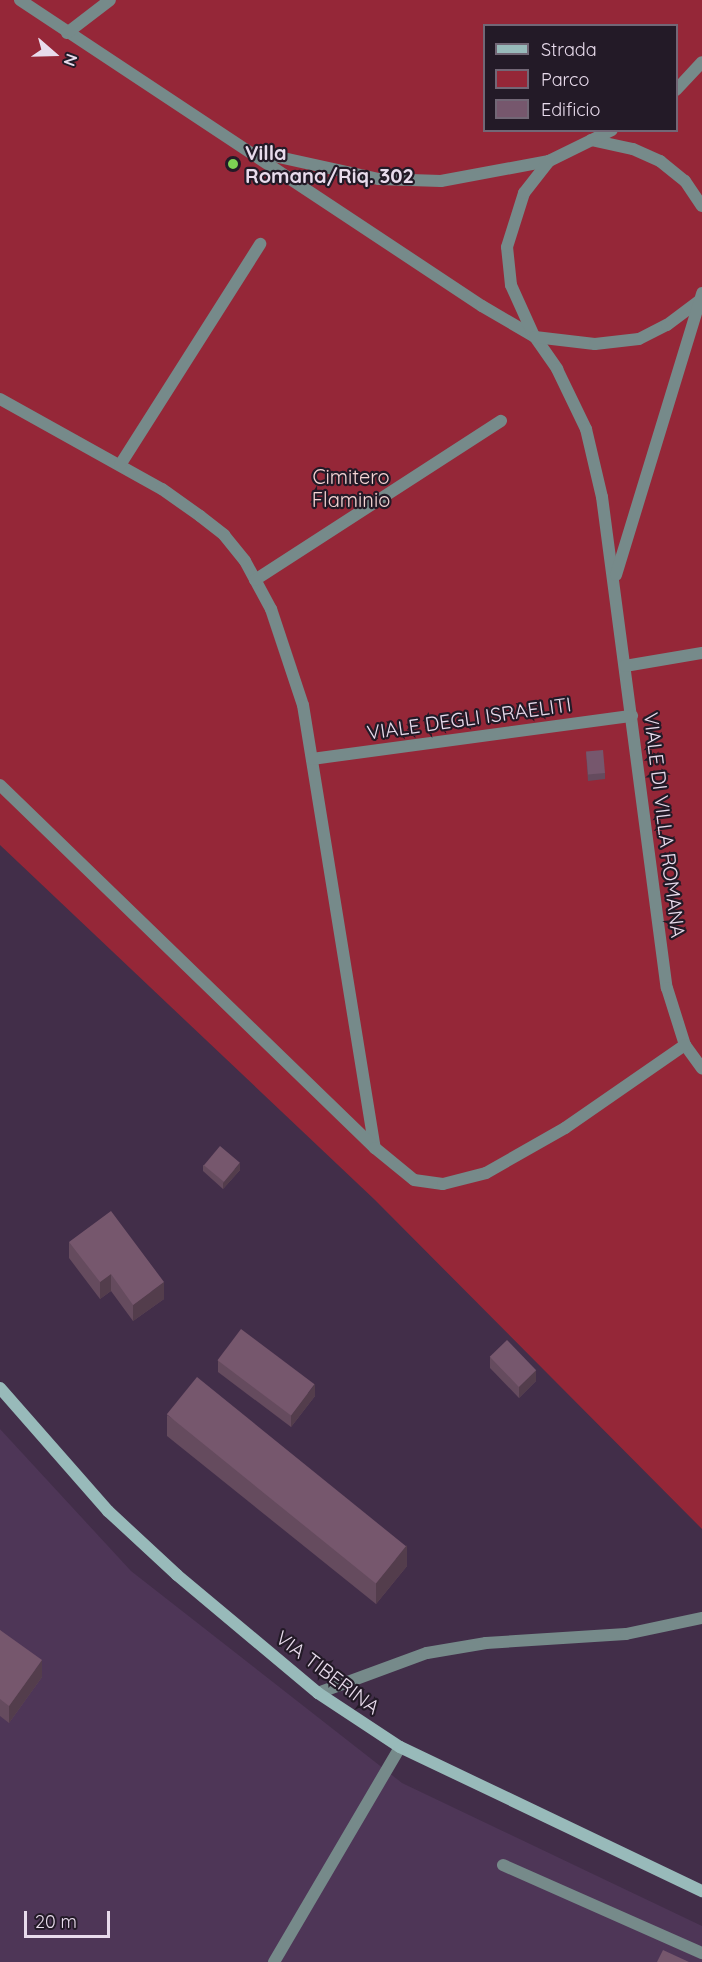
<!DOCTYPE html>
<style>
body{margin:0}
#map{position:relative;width:702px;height:1962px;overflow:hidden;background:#422e49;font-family:Quicksand,sans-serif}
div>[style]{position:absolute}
.built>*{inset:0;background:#4e3657}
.green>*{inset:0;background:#952738}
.lane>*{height:12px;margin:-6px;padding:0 6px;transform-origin:6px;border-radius:6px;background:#768a8a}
.secondary>*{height:12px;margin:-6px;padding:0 6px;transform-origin:6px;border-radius:6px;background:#98baba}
.wall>*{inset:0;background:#654b5e}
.shaded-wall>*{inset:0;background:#533d4c}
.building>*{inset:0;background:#76576d;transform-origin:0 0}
.dots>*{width:16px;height:16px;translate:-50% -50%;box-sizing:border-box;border:3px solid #231a27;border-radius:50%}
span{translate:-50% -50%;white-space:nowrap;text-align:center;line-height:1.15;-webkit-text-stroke:4.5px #231a27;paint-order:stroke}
.poi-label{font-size:20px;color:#e8dbec;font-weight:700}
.left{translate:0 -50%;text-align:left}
.park-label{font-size:20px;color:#f5d4d4}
.street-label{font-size:20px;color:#e8dbec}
.legend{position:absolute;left:483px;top:24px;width:195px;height:108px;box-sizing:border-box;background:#231a27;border:2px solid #726776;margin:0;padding:8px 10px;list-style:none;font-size:18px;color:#e8dbec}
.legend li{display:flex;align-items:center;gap:12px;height:30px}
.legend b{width:30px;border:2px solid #726776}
.north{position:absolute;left:24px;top:24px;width:60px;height:60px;-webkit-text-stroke:4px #231a27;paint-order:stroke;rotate:110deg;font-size:16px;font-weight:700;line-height:24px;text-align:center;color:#e8dbec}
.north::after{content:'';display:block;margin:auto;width:21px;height:27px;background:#e8dbec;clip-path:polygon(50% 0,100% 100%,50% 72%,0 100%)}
.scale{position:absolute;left:24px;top:1911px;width:86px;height:27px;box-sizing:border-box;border:3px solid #e8dbec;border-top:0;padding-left:8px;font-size:18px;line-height:21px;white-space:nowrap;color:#e8dbec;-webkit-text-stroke:4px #231a27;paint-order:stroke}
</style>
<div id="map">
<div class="built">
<div style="clip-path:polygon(0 1429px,131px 1571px,402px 1783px,702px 1926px,702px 1962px,0 1962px)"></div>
</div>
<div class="green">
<div style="clip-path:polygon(evenodd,0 0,702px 0,702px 1529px,375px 1200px,0 845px,0 0,484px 26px,676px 26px,676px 130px,484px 130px,484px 26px)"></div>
</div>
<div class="lane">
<div style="left:20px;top:0;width:554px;rotate:33.52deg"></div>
<div style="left:482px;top:306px;width:61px;rotate:30.3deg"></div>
<div style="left:535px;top:337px;width:39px;rotate:55deg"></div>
<div style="left:557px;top:369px;width:67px;rotate:64.2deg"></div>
<div style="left:586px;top:429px;width:70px;rotate:76.8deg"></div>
<div style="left:602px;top:497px;width:495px;rotate:82.5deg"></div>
<div style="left:667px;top:988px;width:60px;rotate:72.5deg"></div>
<div style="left:685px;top:1045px;width:29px;rotate:54deg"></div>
<div style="left:67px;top:33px;width:54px;rotate:-37.5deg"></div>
<div style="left:676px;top:90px;width:38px;rotate:-47deg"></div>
<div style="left:591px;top:140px;width:43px;rotate:12.1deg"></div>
<div style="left:633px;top:149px;width:30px;rotate:24deg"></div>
<div style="left:660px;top:161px;width:32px;rotate:39deg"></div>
<div style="left:685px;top:181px;width:30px;rotate:56deg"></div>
<div style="left:256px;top:152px;width:126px;rotate:12.4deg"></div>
<div style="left:379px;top:179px;width:62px;rotate:1.8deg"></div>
<div style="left:441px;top:181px;width:110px;rotate:-10.5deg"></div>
<div style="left:549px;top:161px;width:70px;rotate:-26.2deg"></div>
<div style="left:534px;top:336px;width:56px;rotate:-114.3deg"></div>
<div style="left:511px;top:285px;width:38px;rotate:-96deg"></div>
<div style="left:507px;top:247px;width:57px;rotate:-72.5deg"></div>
<div style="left:524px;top:193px;width:41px;rotate:-52deg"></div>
<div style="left:535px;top:337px;width:60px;rotate:6.7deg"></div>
<div style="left:595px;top:344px;width:44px;rotate:-6.5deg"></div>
<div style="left:639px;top:339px;width:31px;rotate:-27deg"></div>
<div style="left:667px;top:325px;width:40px;rotate:-37deg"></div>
<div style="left:0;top:399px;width:185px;rotate:29.1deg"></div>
<div style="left:162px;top:489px;width:47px;rotate:35.4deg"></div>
<div style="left:200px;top:516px;width:31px;rotate:38deg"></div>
<div style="left:224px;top:535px;width:33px;rotate:51deg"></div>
<div style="left:245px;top:561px;width:55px;rotate:61.6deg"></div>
<div style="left:271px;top:609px;width:101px;rotate:71.6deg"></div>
<div style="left:303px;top:705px;width:449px;rotate:80.8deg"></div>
<div style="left:120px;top:465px;width:262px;rotate:-57.6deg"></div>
<div style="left:616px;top:575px;width:295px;rotate:-73deg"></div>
<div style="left:255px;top:580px;width:293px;rotate:-32.9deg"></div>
<div style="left:625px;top:666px;width:78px;rotate:-9.6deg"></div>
<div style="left:312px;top:759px;width:323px;rotate:-7.7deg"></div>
<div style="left:0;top:785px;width:522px;rotate:44.07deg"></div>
<div style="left:375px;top:1148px;width:50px;rotate:39.4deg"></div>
<div style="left:414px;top:1180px;width:29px;rotate:8deg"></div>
<div style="left:443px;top:1184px;width:44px;rotate:-14.3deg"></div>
<div style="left:486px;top:1173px;width:91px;rotate:-29.7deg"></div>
<div style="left:565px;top:1128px;width:146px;rotate:-34.7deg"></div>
<div style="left:318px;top:1693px;width:116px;rotate:-20.2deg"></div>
<div style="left:427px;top:1653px;width:60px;rotate:-9.6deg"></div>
<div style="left:486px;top:1643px;width:140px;rotate:-3.7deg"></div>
<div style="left:626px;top:1634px;width:78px;rotate:-11.9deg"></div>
<div style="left:503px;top:1865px;width:218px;rotate:23.9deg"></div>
<div style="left:274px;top:1962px;width:249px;rotate:-59.6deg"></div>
</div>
<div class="secondary">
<div style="left:0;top:1388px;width:164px;rotate:48.7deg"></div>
<div style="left:108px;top:1511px;width:94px;rotate:42.8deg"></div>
<div style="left:177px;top:1575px;width:184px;rotate:39.9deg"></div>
<div style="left:318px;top:1693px;width:98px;rotate:33.4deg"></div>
<div style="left:400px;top:1747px;width:335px;rotate:25.5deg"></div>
</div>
<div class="wall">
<div style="clip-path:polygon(586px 752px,605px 773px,605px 779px,588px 781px)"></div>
<div style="clip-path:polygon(203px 1165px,240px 1170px,223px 1189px,203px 1171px)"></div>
<div style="clip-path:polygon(69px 1242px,164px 1299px,133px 1321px,111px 1291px,100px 1299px,69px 1258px)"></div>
<div style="clip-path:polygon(490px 1357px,536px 1381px,519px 1398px,490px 1368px)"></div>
<div style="clip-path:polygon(218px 1360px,315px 1396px,291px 1427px,218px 1372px)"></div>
<div style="clip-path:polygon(167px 1415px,407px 1566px,376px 1604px,167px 1436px)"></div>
<div style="clip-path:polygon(0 1630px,42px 1677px,9px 1723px,0 1716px)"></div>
</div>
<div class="shaded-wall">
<div style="clip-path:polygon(240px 1163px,240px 1170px,223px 1189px,223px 1183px)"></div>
<div style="clip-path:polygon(111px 1274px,111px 1291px,100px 1299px,100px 1282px)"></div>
<div style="clip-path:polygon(164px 1282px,164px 1299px,133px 1321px,133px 1305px)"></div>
<div style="clip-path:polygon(536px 1370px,536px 1381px,519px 1398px,519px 1386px)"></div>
<div style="clip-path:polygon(315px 1384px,315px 1396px,291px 1427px,291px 1415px)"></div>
<div style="clip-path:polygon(407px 1545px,407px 1566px,376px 1604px,376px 1583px)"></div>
<div style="clip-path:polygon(42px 1660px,42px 1677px,9px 1723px,9px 1706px)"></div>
</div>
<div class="building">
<div style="left:603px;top:750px;width:23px;height:17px;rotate:85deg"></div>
<div style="left:220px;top:1146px;width:26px;height:25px;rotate:40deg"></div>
<div style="clip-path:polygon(111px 1211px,164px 1282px,133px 1305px,111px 1274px,100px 1282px,69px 1242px)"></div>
<div style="left:241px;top:1329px;width:92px;height:39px;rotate:37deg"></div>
<div style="left:507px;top:1340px;width:42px;height:24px;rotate:46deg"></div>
<div style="left:197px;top:1377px;width:269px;height:48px;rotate:39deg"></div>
<div style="clip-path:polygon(0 1630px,42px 1660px,9px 1706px,0 1699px)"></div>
<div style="clip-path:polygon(663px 1950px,689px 1962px,657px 1962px)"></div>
</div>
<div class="dots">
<div style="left:233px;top:164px;background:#7dd154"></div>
</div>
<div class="poi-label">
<span class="left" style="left:245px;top:164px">Villa<br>Romana/Riq. 302</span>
</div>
<div class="park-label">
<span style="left:351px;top:488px">Cimitero<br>Flaminio</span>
</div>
<div class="street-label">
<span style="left:469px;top:718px;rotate:-8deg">VIALE DEGLI ISRAELITI</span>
<span style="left:665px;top:825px;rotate:83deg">VIALE DI VILLA ROMANA</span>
<span style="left:328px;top:1672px;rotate:37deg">VIA TIBERINA</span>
</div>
<ul class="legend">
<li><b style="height:8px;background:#98baba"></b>Strada</li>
<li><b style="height:16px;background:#952738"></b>Parco</li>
<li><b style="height:16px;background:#76576d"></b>Edificio</li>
</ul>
<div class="north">N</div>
<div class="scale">20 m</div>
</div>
